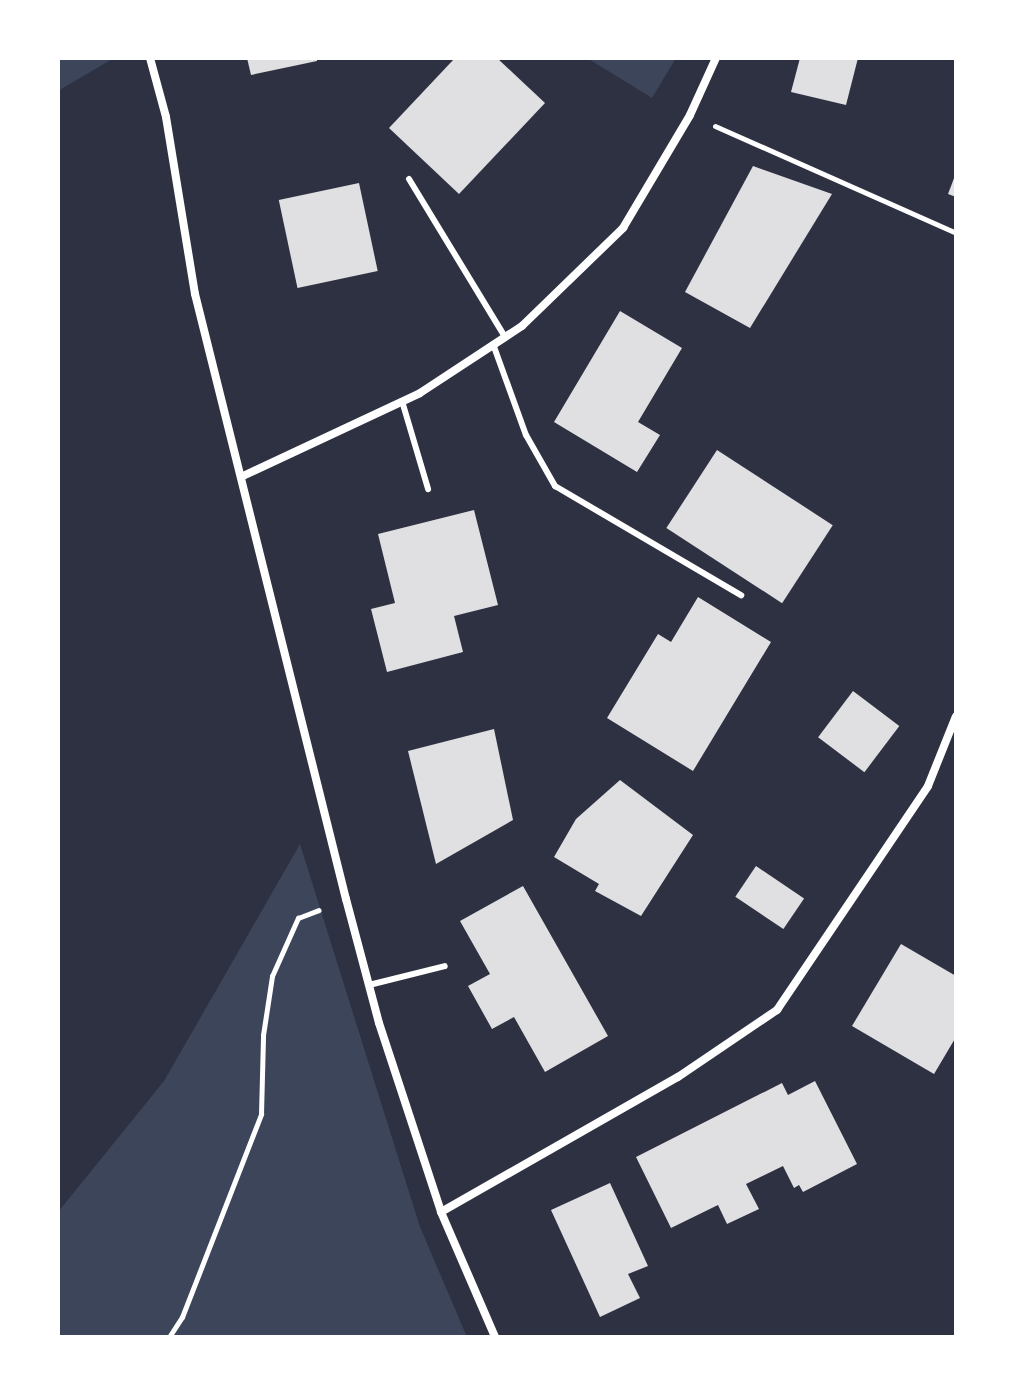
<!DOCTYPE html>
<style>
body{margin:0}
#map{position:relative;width:1014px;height:1395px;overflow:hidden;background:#2d3142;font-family:Overpass,sans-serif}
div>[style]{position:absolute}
.green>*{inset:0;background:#3c4559}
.building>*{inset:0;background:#e0e0e3;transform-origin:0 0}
.path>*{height:5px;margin:-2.5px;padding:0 2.5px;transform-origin:2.5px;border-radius:2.5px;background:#fff}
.service>*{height:6px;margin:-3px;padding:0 3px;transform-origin:3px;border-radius:3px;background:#fff}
.minor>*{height:8px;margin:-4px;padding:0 4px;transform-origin:4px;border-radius:4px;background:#fff}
span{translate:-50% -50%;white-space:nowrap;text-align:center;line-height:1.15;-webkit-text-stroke:8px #fff;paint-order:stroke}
.frame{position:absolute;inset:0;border:60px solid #fff;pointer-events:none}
</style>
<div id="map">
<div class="green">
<div style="clip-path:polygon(58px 58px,114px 58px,58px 91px)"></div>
<div style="clip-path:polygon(587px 58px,676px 58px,652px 98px)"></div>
<div style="clip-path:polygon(300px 844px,420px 1227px,467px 1337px,58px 1337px,58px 1212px,164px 1081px)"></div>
</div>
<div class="building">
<div style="clip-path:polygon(247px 58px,317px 58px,317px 61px,251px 75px)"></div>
<div style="clip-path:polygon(455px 58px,497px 58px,545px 103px,459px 194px,389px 128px)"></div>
<div style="clip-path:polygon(800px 58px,858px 58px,846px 105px,791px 92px)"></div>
<div style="clip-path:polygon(753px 166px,832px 194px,750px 328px,685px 292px)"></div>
<div style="clip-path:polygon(956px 173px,956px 197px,948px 194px)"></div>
<div style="left:359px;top:183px;width:90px;height:82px;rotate:78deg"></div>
<div style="clip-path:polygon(620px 311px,682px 348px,638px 422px,660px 435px,637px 472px,554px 422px)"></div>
<div style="left:717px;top:450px;width:138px;height:93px;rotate:33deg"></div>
<div style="clip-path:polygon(474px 510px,498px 605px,454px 616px,463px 652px,387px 672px,371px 609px,395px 603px,378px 534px)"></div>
<div style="clip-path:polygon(698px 597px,771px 642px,693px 771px,607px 718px,658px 634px,671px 642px)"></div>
<div style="left:853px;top:691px;width:58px;height:58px;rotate:37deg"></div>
<div style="clip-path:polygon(494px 729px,513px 820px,436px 864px,408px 751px)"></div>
<div style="clip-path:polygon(620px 780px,693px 835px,641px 916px,595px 891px,599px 884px,554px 857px,576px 819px)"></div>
<div style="left:756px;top:866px;width:58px;height:37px;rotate:34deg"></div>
<div style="clip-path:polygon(523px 886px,608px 1036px,545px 1072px,514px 1017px,492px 1029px,468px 986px,490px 974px,460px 921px)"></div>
<div style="clip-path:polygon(901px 944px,956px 976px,956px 1037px,934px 1074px,852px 1026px)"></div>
<div style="clip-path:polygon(815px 1081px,857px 1164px,803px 1192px,799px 1185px,794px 1188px,783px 1166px,746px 1184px,759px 1209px,727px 1224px,718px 1205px,671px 1228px,636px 1157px,782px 1083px,788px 1095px)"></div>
<div style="clip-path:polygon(610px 1183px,648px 1266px,628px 1274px,640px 1298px,600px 1317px,551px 1210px)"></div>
</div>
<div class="path">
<div style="left:715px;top:126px;width:264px;rotate:23.9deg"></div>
<div style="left:169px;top:1337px;width:24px;rotate:-57deg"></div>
<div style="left:182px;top:1317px;width:218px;rotate:-68.7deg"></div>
<div style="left:261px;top:1114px;width:79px;rotate:-88.5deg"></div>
<div style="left:263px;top:1035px;width:60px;rotate:-81.3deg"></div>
<div style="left:272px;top:976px;width:64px;rotate:-65.9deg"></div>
<div style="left:298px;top:918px;width:22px;rotate:-21deg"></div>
</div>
<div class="service">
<div style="left:409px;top:179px;width:185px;rotate:58.7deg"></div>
<div style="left:493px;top:344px;width:97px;rotate:70.1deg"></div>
<div style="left:526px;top:435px;width:59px;rotate:60.4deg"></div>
<div style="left:555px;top:486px;width:216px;rotate:30.4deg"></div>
<div style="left:402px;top:401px;width:92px;rotate:73.5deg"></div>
<div style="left:369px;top:985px;width:78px;rotate:-14deg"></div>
</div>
<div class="minor">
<div style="left:150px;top:58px;width:61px;rotate:74.8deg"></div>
<div style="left:166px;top:117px;width:179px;rotate:80.7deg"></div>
<div style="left:195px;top:294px;width:624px;rotate:75.99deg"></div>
<div style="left:346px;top:899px;width:128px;rotate:75.1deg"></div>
<div style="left:379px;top:1023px;width:199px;rotate:71.8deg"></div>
<div style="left:441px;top:1212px;width:136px;rotate:66.6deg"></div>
<div style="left:243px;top:476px;width:195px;rotate:-25.1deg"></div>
<div style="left:420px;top:393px;width:122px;rotate:-33.3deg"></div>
<div style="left:522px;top:326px;width:141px;rotate:-44.1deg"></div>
<div style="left:623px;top:228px;width:131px;rotate:-59.3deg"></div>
<div style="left:690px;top:115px;width:63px;rotate:-65.5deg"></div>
<div style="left:441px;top:1212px;width:273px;rotate:-29.7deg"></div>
<div style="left:678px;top:1077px;width:120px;rotate:-34.1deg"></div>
<div style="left:777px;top:1010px;width:270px;rotate:-56deg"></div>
<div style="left:928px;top:786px;width:75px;rotate:-68.2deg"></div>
</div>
<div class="frame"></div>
</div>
